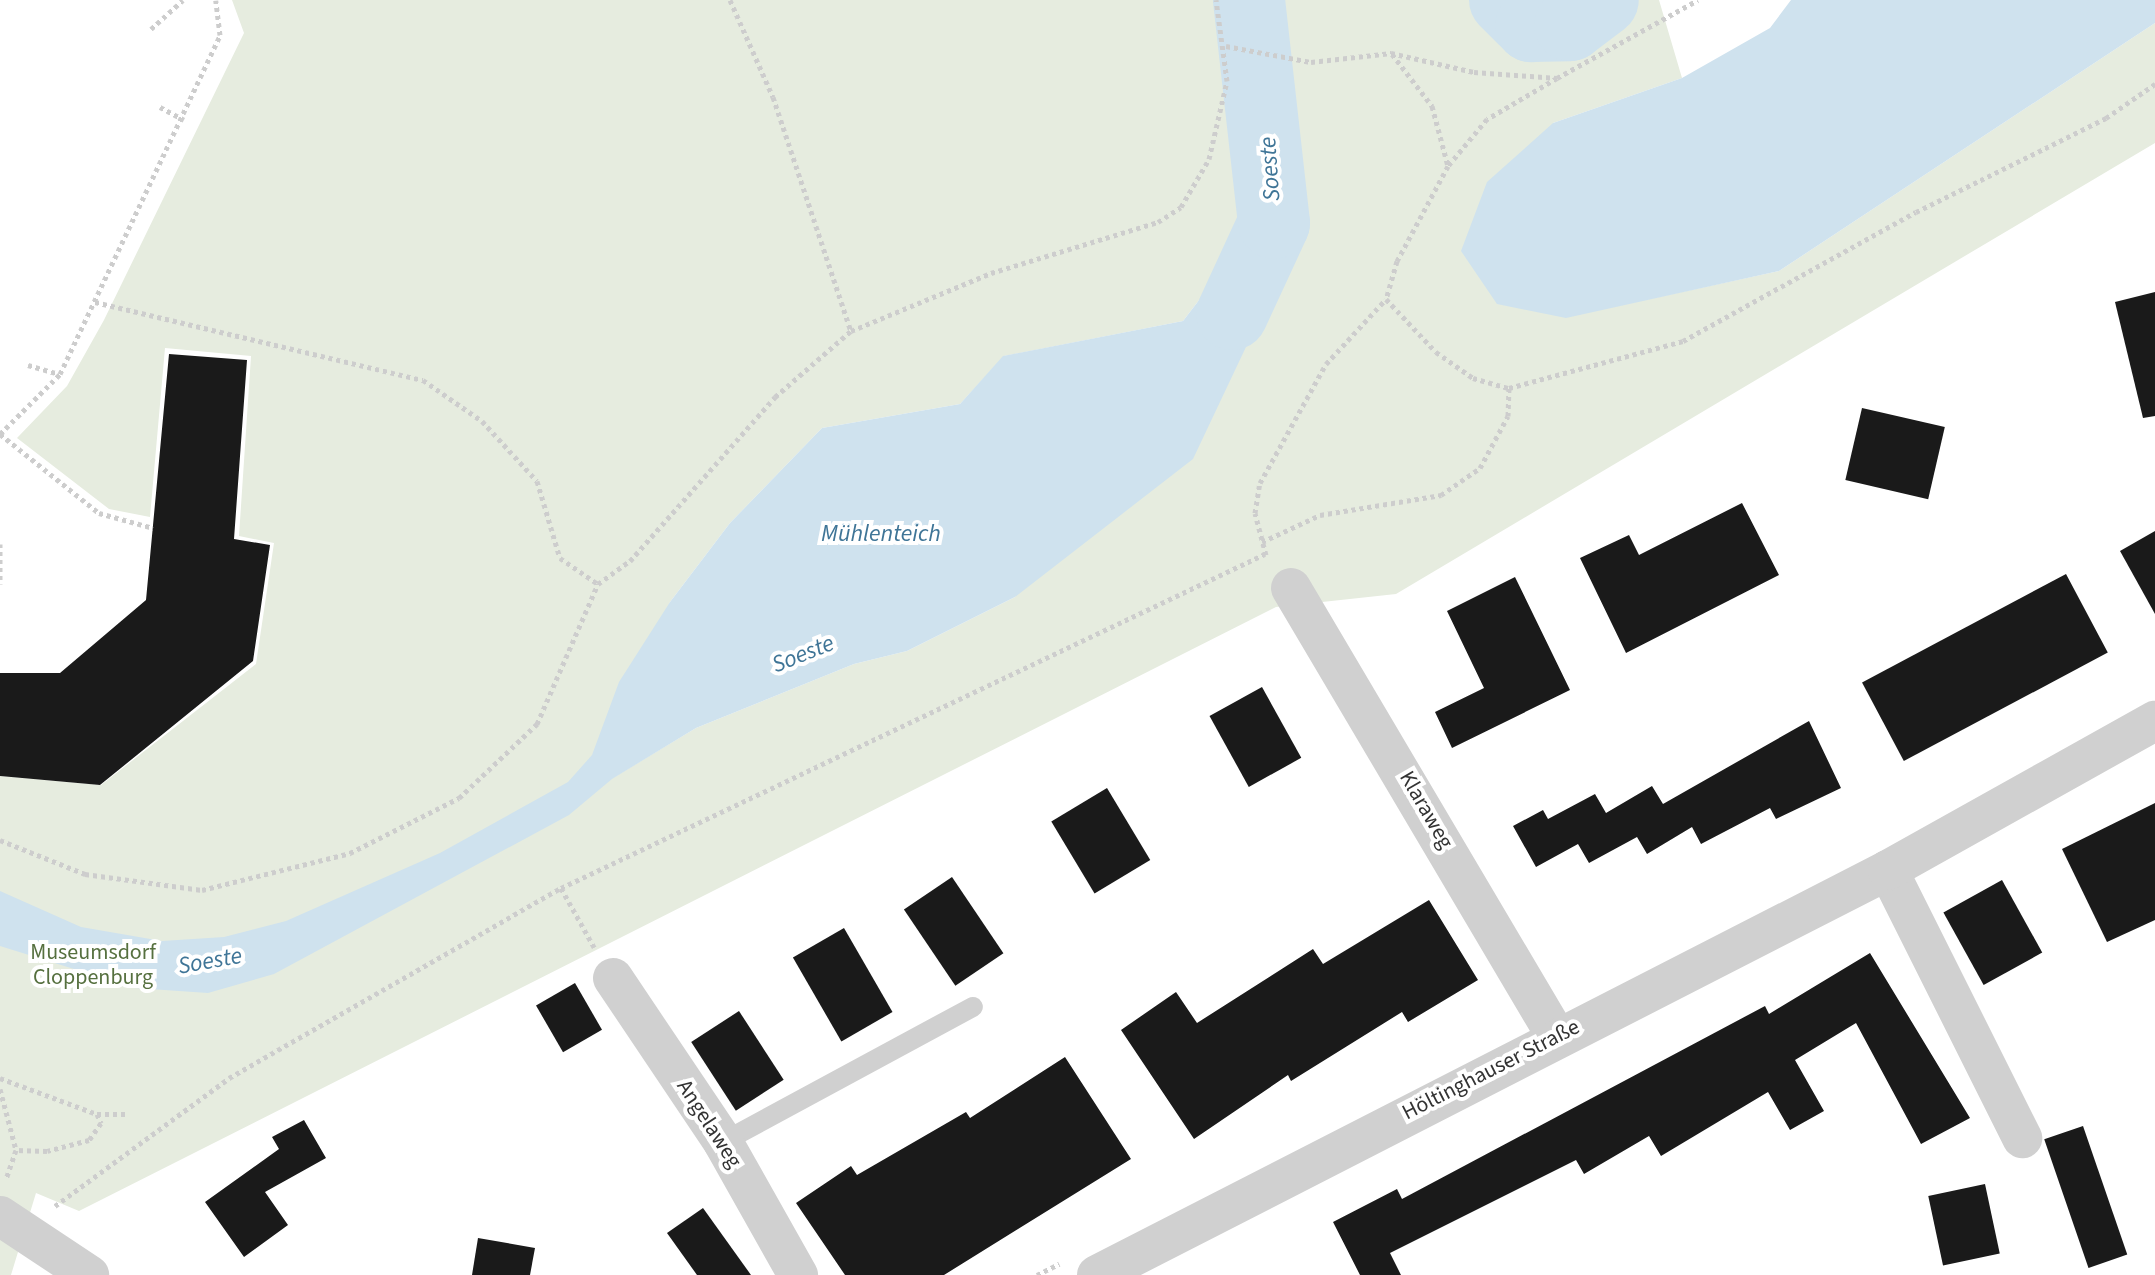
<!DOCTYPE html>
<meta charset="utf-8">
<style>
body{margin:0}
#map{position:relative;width:2155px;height:1275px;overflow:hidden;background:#fff;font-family:"Source Sans 3",sans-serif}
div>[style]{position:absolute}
.green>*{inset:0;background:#e6ecdf}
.water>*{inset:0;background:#cfe2ee}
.river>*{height:72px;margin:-36px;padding:0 36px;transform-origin:36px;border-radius:36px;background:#cfe2ee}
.building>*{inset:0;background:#1a1a1a;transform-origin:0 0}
.path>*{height:5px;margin-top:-2.5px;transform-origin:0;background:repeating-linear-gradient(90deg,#cdcdcd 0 4px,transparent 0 8px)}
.service>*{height:20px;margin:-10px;padding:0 10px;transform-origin:10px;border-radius:10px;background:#d0d0d0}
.minor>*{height:40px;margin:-20px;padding:0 20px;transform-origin:20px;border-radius:20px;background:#d0d0d0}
span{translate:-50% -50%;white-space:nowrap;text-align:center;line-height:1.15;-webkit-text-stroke:8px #fff;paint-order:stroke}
.street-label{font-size:22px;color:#333}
.park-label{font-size:22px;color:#56703f}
.water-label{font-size:24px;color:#3f7597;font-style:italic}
</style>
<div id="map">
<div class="green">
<div style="clip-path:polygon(evenodd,232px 0,1659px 0,1682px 78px,1553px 123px,1566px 317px,1779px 271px,2155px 23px,2155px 143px,1396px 594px,1276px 607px,79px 1211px,36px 1193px,11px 1275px,0 1275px,0 776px,101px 785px,256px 664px,274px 543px,239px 536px,251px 356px,165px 348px,150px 517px,109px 509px,17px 438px,67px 386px,104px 320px,244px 33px,232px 0,1259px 222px,1015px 597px,907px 651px,854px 664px,696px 728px,611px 779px,670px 602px,730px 523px,822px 428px,960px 404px,1004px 356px,1183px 321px,1259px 222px)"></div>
</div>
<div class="water">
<div style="clip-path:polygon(1791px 0,2155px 0,2155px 23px,1779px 271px,1566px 318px,1497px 304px,1461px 251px,1487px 182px,1553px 123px,1682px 78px,1770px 28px)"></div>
<div style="clip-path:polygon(1259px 222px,1286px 231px,1263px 311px,1193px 459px,1015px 597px,907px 651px,854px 664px,696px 728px,612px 779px,569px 815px,274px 974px,208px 993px,135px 988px,0 946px,0 891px,81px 927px,162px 941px,224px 937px,286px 921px,440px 853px,568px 782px,592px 755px,619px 682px,670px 602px,730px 523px,822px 428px,960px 404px,1003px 356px,1183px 321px)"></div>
</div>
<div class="river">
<div style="left:1505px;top:0;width:37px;rotate:45deg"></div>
<div style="left:1531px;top:26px;width:39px;rotate:-1deg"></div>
<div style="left:1570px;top:25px;width:41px;rotate:-37.1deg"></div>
<div style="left:1232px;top:314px;width:100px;rotate:-65.2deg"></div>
<div style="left:1274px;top:223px;width:224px;rotate:-96.4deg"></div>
</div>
<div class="building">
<div style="clip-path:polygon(2155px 292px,2155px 416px,2143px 418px,2115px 302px)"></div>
<div style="clip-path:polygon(169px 354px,247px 360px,234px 539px,270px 545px,253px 661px,100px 785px,0 776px,0 673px,60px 673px,146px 600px)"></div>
<div style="left:1862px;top:408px;width:85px;height:74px;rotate:13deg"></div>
<div style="clip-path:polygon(1742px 503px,1779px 575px,1626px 653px,1580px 558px,1629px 535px,1639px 555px)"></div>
<div style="clip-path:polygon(2155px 531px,2155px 614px,2120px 551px)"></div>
<div style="left:2066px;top:574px;width:89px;height:231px;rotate:62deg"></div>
<div style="clip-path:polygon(1515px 577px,1570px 690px,1452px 748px,1435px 712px,1484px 688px,1447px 611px)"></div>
<div style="left:1262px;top:687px;width:81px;height:60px;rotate:61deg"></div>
<div style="clip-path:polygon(1809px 721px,1841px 788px,1776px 819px,1770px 808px,1701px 844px,1692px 827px,1647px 854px,1637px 837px,1589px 863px,1578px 844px,1536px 867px,1513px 826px,1543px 810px,1548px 819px,1595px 794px,1606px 813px,1652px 786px,1663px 804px)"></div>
<div style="left:1107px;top:788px;width:84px;height:65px;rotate:59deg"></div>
<div style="clip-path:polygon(2155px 803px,2155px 920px,2107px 942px,2062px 849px)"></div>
<div style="left:952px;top:877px;width:92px;height:58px;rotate:56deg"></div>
<div style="left:2002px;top:880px;width:83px;height:67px;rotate:61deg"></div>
<div style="clip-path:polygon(1429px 900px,1478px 980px,1408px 1022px,1402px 1012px,1291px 1081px,1288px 1075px,1194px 1139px,1121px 1030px,1176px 992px,1197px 1023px,1313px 949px,1323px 964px)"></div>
<div style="left:844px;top:928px;width:97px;height:59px;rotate:60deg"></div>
<div style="clip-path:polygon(1870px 953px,1970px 1118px,1921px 1144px,1856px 1023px,1795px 1060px,1824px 1111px,1790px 1130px,1768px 1092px,1661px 1156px,1649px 1136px,1584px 1174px,1576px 1160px,1390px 1253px,1401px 1275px,1360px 1275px,1333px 1222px,1397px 1189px,1402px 1199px,1765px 1006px,1769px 1014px)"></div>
<div style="left:575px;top:983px;width:54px;height:45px;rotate:60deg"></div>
<div style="left:739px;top:1011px;width:82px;height:57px;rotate:57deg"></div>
<div style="clip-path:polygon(1065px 1057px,1131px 1159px,944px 1275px,845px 1275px,796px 1203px,851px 1166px,857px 1175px,966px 1112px,970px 1118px)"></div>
<div style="clip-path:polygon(304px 1120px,326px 1158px,265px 1192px,288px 1225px,244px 1257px,205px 1202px,279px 1149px,272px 1137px)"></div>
<div style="left:2083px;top:1126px;width:136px;height:41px;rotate:71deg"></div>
<div style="left:1985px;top:1184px;width:71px;height:58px;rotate:78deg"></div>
<div style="clip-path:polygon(703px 1208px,751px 1275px,697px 1275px,667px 1233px)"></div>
<div style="clip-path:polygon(478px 1238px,535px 1248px,530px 1275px,472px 1275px)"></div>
</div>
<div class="path">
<div style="left:730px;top:0;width:106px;rotate:66.1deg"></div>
<div style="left:773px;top:97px;width:247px;rotate:71.6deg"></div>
<div style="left:151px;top:29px;width:43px;rotate:-42.2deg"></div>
<div style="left:1226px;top:46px;width:86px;rotate:10.7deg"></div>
<div style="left:1311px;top:62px;width:81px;rotate:-6.4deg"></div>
<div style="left:1391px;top:53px;width:85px;rotate:12.9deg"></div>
<div style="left:1474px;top:72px;width:83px;rotate:4.1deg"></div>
<div style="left:1557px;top:78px;width:161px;rotate:-29deg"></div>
<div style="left:1392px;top:54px;width:66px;rotate:52.4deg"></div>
<div style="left:1432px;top:106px;width:62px;rotate:75.1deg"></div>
<div style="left:1557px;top:78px;width:81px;rotate:149.6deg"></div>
<div style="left:1487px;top:119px;width:61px;rotate:129.7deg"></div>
<div style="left:1448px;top:166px;width:108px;rotate:118.2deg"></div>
<div style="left:1397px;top:261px;width:40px;rotate:106deg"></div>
<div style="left:1386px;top:299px;width:73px;rotate:46.7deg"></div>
<div style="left:1436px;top:352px;width:45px;rotate:35.1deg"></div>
<div style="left:1473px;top:378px;width:37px;rotate:16deg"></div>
<div style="left:1509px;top:388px;width:180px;rotate:-15.1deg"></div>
<div style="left:1683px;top:341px;width:266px;rotate:-29deg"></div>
<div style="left:1916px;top:212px;width:212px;rotate:-26.3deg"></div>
<div style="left:2106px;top:118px;width:60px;rotate:-34.8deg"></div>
<div style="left:160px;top:107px;width:27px;rotate:28deg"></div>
<div style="left:95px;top:302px;width:337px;rotate:13.4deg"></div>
<div style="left:423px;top:380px;width:72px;rotate:34.8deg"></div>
<div style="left:482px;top:421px;width:81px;rotate:47.5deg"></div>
<div style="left:537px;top:481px;width:80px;rotate:73.4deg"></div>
<div style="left:560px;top:558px;width:46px;rotate:34.4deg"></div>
<div style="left:28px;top:365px;width:32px;rotate:16deg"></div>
<div style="left:0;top:434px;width:85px;rotate:-45deg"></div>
<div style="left:60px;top:374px;width:375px;rotate:-64.7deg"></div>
<div style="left:220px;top:35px;width:35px;rotate:-97deg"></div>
<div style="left:0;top:434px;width:127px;rotate:38.6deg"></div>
<div style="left:99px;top:513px;width:56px;rotate:15.5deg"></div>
<div style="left:1262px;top:542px;width:64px;rotate:-25deg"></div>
<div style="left:1320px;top:515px;width:123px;rotate:-9.4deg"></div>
<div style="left:1441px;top:495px;width:47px;rotate:-34.7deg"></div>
<div style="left:1480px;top:468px;width:59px;rotate:-61.7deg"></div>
<div style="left:1508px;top:416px;width:28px;rotate:-88deg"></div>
<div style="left:0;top:544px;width:40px;rotate:90deg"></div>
<div style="left:1266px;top:555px;width:43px;rotate:-104.7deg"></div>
<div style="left:1255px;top:513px;width:30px;rotate:-81deg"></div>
<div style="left:1260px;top:483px;width:136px;rotate:-61deg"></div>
<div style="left:1326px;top:364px;width:88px;rotate:-47.3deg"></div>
<div style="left:0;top:840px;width:92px;rotate:21.8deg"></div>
<div style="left:85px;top:874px;width:118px;rotate:7.8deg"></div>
<div style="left:202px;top:890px;width:153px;rotate:-14deg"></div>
<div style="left:350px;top:853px;width:122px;rotate:-26.8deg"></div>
<div style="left:459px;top:798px;width:108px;rotate:-43.5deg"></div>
<div style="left:537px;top:724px;width:153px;rotate:-66.5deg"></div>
<div style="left:598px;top:584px;width:39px;rotate:-36deg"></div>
<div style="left:630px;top:561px;width:219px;rotate:-48.5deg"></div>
<div style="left:775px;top:397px;width:101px;rotate:-41deg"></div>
<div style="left:851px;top:331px;width:152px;rotate:-22.5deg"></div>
<div style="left:991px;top:273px;width:175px;rotate:-17deg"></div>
<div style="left:1158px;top:222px;width:27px;rotate:-33deg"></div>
<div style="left:1181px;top:207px;width:56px;rotate:-59.7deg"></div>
<div style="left:1209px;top:159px;width:80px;rotate:-77deg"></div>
<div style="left:1227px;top:81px;width:82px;rotate:-97.7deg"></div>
<div style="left:561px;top:888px;width:68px;rotate:60.8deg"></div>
<div style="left:0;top:1078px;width:103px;rotate:20.4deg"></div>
<div style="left:97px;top:1114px;width:10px;rotate:66deg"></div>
<div style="left:101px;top:1123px;width:21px;rotate:125deg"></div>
<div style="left:89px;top:1140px;width:43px;rotate:165.3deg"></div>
<div style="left:47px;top:1151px;width:31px;rotate:-178deg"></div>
<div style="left:0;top:1089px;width:63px;rotate:75.3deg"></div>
<div style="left:16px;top:1150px;width:31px;rotate:109deg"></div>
<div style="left:97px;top:1114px;width:32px"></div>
<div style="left:55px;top:1206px;width:216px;rotate:-36.3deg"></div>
<div style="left:229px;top:1078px;width:383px;rotate:-29.8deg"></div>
<div style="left:561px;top:888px;width:779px;rotate:-25.38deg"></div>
<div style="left:1037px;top:1275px;width:25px;rotate:-27deg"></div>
</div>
<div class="service">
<div style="left:723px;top:1142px;width:284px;rotate:-28.4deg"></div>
</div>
<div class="minor">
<div style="left:1291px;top:588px;width:521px;rotate:59.39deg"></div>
<div style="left:1888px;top:870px;width:300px;rotate:63.4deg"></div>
<div style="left:613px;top:978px;width:197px;rotate:56.1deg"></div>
<div style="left:723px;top:1142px;width:153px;rotate:60.6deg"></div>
<div style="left:0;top:1216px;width:107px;rotate:33.5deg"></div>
<div style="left:1097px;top:1275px;width:889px;rotate:-27.11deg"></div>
<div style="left:1888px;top:870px;width:306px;rotate:-29.2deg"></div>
</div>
<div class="street-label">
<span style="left:1426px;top:810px;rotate:60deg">Klaraweg</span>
<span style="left:1491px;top:1070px;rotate:-27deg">Höltinghauser Straße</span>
<span style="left:709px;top:1124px;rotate:57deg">Angelaweg</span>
</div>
<div class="park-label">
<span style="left:93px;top:965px">Museumsdorf<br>Cloppenburg</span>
</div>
<div class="water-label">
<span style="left:1270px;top:169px;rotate:-94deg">Soeste</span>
<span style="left:881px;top:534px">Mühlenteich</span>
<span style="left:803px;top:654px;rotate:-22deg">Soeste</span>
<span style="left:210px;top:961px;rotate:-10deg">Soeste</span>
</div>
</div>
